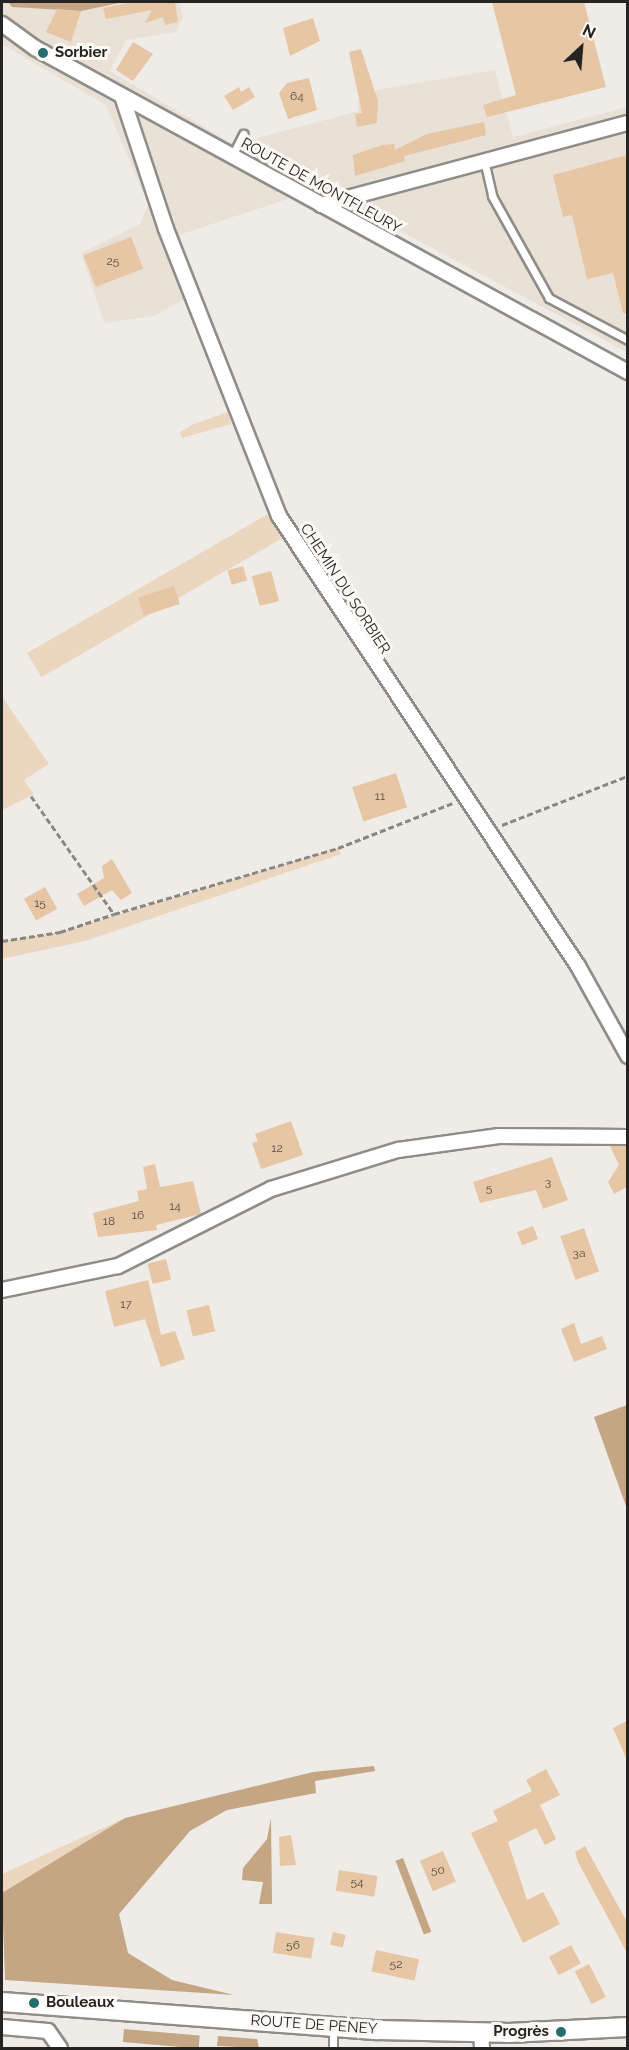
<!DOCTYPE html>
<meta charset="utf-8">
<style>
body{margin:0}
#map{position:relative;width:629px;height:2050px;overflow:hidden;background:#efebe7;font-family:Raleway,sans-serif}
div>[style]{position:absolute}
.built>*{inset:0;background:#e9e0d6}
.green>*{inset:0;background:#ebd6c0;transform-origin:0 0}
.forest>*{inset:0;background:#c4a584;transform-origin:0 0}
.building>*{inset:0;background:#e6c6a4;transform-origin:0 0}
.path>*{height:3px;margin-top:-1.5px;transform-origin:0;background:repeating-linear-gradient(90deg,#8a8784 0 6px,transparent 0 9px)}
.roads{filter:drop-shadow(2px 0 #908d89) drop-shadow(-2px 0 #908d89) drop-shadow(0 2px #908d89) drop-shadow(0 -2px #908d89)}
.lane>*{height:7px;margin:-3.5px;padding:0 3.5px;transform-origin:3.5px;border-radius:3.5px;background:#fff}
.street>*{height:14px;margin:-7px;padding:0 7px;transform-origin:7px;border-radius:7px;background:#fff}
.secondary>*{height:18px;margin:-9px;padding:0 9px;transform-origin:9px;border-radius:9px;background:#fff}
.dots>*{width:16px;height:16px;translate:-50% -50%;box-sizing:border-box;border:3px solid #fcf8f4;border-radius:50%}
span{translate:-50% -50%;white-space:nowrap;text-align:center;line-height:1.15;-webkit-text-stroke:6px #fcf8f4;paint-order:stroke}
.number-label{font-size:12px;color:#564c43}
.number-label span{-webkit-text-stroke-width:0}
.poi-label{font-size:15px;color:#262423;font-weight:700}
.left{translate:0 -50%;text-align:left}
.right{translate:-100% -50%;text-align:right}
.street-label{font-size:15px;color:#262423}
.frame{position:absolute;inset:0;border:3px solid #262423;pointer-events:none}
.north{position:absolute;left:551px;top:18px;width:60px;height:60px;-webkit-text-stroke:4px #fcf8f4;paint-order:stroke;rotate:26deg;font-size:16px;font-weight:700;line-height:24px;text-align:center;color:#262423}
.north::after{content:'';display:block;margin:auto;width:21px;height:27px;background:#262423;clip-path:polygon(50% 0,100% 100%,50% 72%,0 100%)}
</style>
<div id="map">
<div class="built">
<div style="clip-path:polygon(2px 2px,179px 2px,183px 17px,176px 32px,126px 40px,110px 71px,243px 150px,261px 137px,359px 111px,357px 100px,376px 95px,375px 90px,495px 70px,513px 137px,627px 107px,627px 352px,320px 188px,179px 235px,199px 291px,154px 316px,104px 323px,81px 253px,140px 224px,148px 204px,106px 105px,2px 44px)"></div>
</div>
<div class="green">
<div style="clip-path:polygon(228px 412px,231px 424px,182px 438px,180px 432px,194px 424px)"></div>
<div style="left:268px;top:514px;width:28px;height:278px;rotate:60deg"></div>
<div style="clip-path:polygon(2px 697px,49px 764px,24px 780px,34px 794px,2px 810px)"></div>
<div style="clip-path:polygon(338px 848px,341px 854px,85px 941px,2px 959px,2px 941px,60px 932px)"></div>
<div style="clip-path:polygon(125px 1818px,98px 1836px,2px 1893px,2px 1874px)"></div>
</div>
<div class="forest">
<div style="clip-path:polygon(8px 2px,124px 2px,81px 11px,12px 7px)"></div>
<div style="clip-path:polygon(627px 1405px,628px 1405px,627px 1509px,594px 1417px)"></div>
<div style="clip-path:polygon(374px 1766px,375px 1771px,315px 1781px,316px 1793px,227px 1810px,190px 1831px,119px 1914px,128px 1953px,172px 1980px,234px 1995px,5px 1980px,2px 1893px,125px 1818px,313px 1772px)"></div>
<div style="clip-path:polygon(271px 1818px,272px 1904px,259px 1904px,263px 1882px,242px 1880px,243px 1868px,267px 1839px)"></div>
<div style="left:403px;top:1858px;width:79px;height:8px;rotate:69deg"></div>
<div style="left:124px;top:2029px;width:76px;height:13px;rotate:5deg"></div>
<div style="clip-path:polygon(218px 2036px,257px 2039px,259px 2048px,217px 2046px)"></div>
</div>
<div class="building">
<div style="clip-path:polygon(133px 2px,175px 2px,178px 22px,165px 25px,163px 17px,145px 23px,152px 10px,106px 19px,103px 8px)"></div>
<div style="clip-path:polygon(492px 2px,584px 2px,606px 87px,487px 117px,483px 105px,516px 95px)"></div>
<div style="clip-path:polygon(57px 9px,81px 11px,71px 42px,46px 32px)"></div>
<div style="clip-path:polygon(313px 18px,320px 41px,290px 56px,283px 28px)"></div>
<div style="clip-path:polygon(133px 42px,153px 54px,133px 81px,116px 70px)"></div>
<div style="clip-path:polygon(361px 49px,378px 101px,377px 123px,357px 127px,355px 114px,362px 113px,349px 52px)"></div>
<div style="clip-path:polygon(309px 78px,317px 110px,288px 119px,279px 93px,287px 83px)"></div>
<div style="clip-path:polygon(239px 87px,241px 92px,249px 87px,255px 97px,233px 110px,224px 96px)"></div>
<div style="clip-path:polygon(484px 122px,486px 135px,404px 156px,405px 161px,355px 176px,353px 155px,382px 145px,394px 144px,395px 150px,427px 134px)"></div>
<div style="clip-path:polygon(627px 155px,627px 313px,623px 313px,613px 273px,587px 279px,572px 215px,563px 217px,553px 175px)"></div>
<div style="left:131px;top:237px;width:34px;height:51px;rotate:69deg"></div>
<div style="left:243px;top:566px;width:15px;height:16px;rotate:74deg"></div>
<div style="left:271px;top:571px;width:31px;height:20px;rotate:75deg"></div>
<div style="left:174px;top:586px;width:19px;height:38px;rotate:72deg"></div>
<div style="left:396px;top:773px;width:36px;height:46px;rotate:72deg"></div>
<div style="clip-path:polygon(112px 859px,132px 893px,121px 900px,112px 890px,84px 906px,77px 894px,104px 878px,102px 866px)"></div>
<div style="left:45px;top:887px;width:25px;height:24px;rotate:61deg"></div>
<div style="clip-path:polygon(291px 1121px,303px 1155px,261px 1169px,252px 1143px,258px 1141px,255px 1134px)"></div>
<div style="clip-path:polygon(610px 1146px,627px 1146px,627px 1187px,614px 1194px,608px 1182px,619px 1165px)"></div>
<div style="clip-path:polygon(552px 1157px,568px 1200px,543px 1209px,536px 1190px,480px 1203px,473px 1182px)"></div>
<div style="clip-path:polygon(155px 1164px,160px 1187px,193px 1181px,201px 1214px,156px 1225px,157px 1230px,98px 1237px,93px 1213px,139px 1201px,137px 1191px,147px 1189px,143px 1167px)"></div>
<div style="left:533px;top:1226px;width:14px;height:17px;rotate:69deg"></div>
<div style="left:584px;top:1228px;width:46px;height:25px;rotate:71deg"></div>
<div style="left:166px;top:1259px;width:21px;height:19px;rotate:76deg"></div>
<div style="clip-path:polygon(148px 1280px,161px 1335px,175px 1331px,185px 1359px,161px 1367px,145px 1319px,114px 1327px,105px 1291px)"></div>
<div style="left:209px;top:1305px;width:27px;height:23px;rotate:77deg"></div>
<div style="clip-path:polygon(574px 1323px,581px 1344px,602px 1336px,607px 1349px,574px 1362px,561px 1329px)"></div>
<div style="clip-path:polygon(627px 1721px,627px 1760px,613px 1728px)"></div>
<div style="clip-path:polygon(546px 1769px,560px 1795px,540px 1805px,556px 1839px,545px 1845px,536px 1828px,508px 1842px,527px 1900px,543px 1892px,560px 1924px,523px 1943px,471px 1833px,498px 1821px,493px 1811px,532px 1791px,526px 1780px)"></div>
<div style="clip-path:polygon(291px 1835px,296px 1865px,280px 1866px,279px 1837px)"></div>
<div style="clip-path:polygon(585px 1846px,627px 1922px,627px 1953px,578px 1862px,575px 1852px)"></div>
<div style="left:443px;top:1851px;width:33px;height:25px;rotate:67deg"></div>
<div style="left:339px;top:1870px;width:39px;height:21px;rotate:9deg"></div>
<div style="left:276px;top:1932px;width:39px;height:21px;rotate:9deg"></div>
<div style="left:333px;top:1932px;width:13px;height:13px;rotate:13deg"></div>
<div style="left:571px;top:1945px;width:21px;height:25px;rotate:62deg"></div>
<div style="left:376px;top:1950px;width:44px;height:22px;rotate:12deg"></div>
<div style="left:589px;top:1964px;width:37px;height:16px;rotate:63deg"></div>
</div>
<div class="path">
<div style="left:31px;top:796px;width:144px;rotate:54.9deg"></div>
<div style="left:114px;top:914px;width:234px;rotate:-16.4deg"></div>
<div style="left:338px;top:848px;width:123px;rotate:-21.4deg"></div>
<div style="left:502px;top:825px;width:135px;rotate:-21.3deg"></div>
<div style="left:2px;top:941px;width:59px;rotate:-8.8deg"></div>
<div style="left:60px;top:932px;width:57px;rotate:-18.4deg"></div>
</div>
<div class="roads">
<div class="lane">
<div style="left:232px;top:156px;width:25px;rotate:-63deg"></div>
<div style="left:484px;top:160px;width:37px;rotate:77deg"></div>
<div style="left:492px;top:196px;width:117px;rotate:60.8deg"></div>
<div style="left:549px;top:298px;width:89px;rotate:28deg"></div>
<div style="left:333px;top:2027px;width:21px;rotate:90deg"></div>
</div>
<div class="street">
<div style="left:2px;top:24px;width:41px;rotate:36deg"></div>
<div style="left:35px;top:48px;width:676px;rotate:28.65deg"></div>
<div style="left:122px;top:96px;width:140px;rotate:71.7deg"></div>
<div style="left:166px;top:229px;width:308px;rotate:68.5deg"></div>
<div style="left:279px;top:516px;width:540px;rotate:56.4deg"></div>
<div style="left:578px;top:966px;width:103px;rotate:60.9deg"></div>
<div style="left:321px;top:205px;width:318px;rotate:-15deg"></div>
<div style="left:2px;top:1290px;width:118px;rotate:-11.7deg"></div>
<div style="left:118px;top:1266px;width:171px;rotate:-26.7deg"></div>
<div style="left:271px;top:1189px;width:133px;rotate:-17.1deg"></div>
<div style="left:398px;top:1150px;width:102px;rotate:-7.9deg"></div>
<div style="left:499px;top:1136px;width:129px;rotate:0.4deg"></div>
<div style="left:2px;top:2027px;width:46px;rotate:5deg"></div>
<div style="left:48px;top:2031px;width:21px;rotate:55deg"></div>
<div style="left:481px;top:2033px;width:15px;rotate:86deg"></div>
</div>
<div class="secondary">
<div style="left:2px;top:2002px;width:377px;rotate:4.3deg"></div>
<div style="left:378px;top:2030px;width:131px;rotate:1.3deg"></div>
<div style="left:509px;top:2033px;width:119px;rotate:-2.9deg"></div>
</div>
</div>
<div class="dots">
<div style="left:43px;top:53px;background:#236e6d"></div>
<div style="left:34px;top:2003px;background:#236e6d"></div>
<div style="left:561px;top:2032px;background:#236e6d"></div>
</div>
<div class="number-label">
<span style="left:297px;top:97px">64</span>
<span style="left:113px;top:262px">25</span>
<span style="left:380px;top:797px">11</span>
<span style="left:40px;top:904px">15</span>
<span style="left:277px;top:1149px">12</span>
<span style="left:548px;top:1183px">3</span>
<span style="left:489px;top:1189px">5</span>
<span style="left:175px;top:1207px">14</span>
<span style="left:138px;top:1216px">16</span>
<span style="left:109px;top:1222px">18</span>
<span style="left:579px;top:1254px">3a</span>
<span style="left:126px;top:1305px">17</span>
<span style="left:438px;top:1871px">50</span>
<span style="left:357px;top:1883px">54</span>
<span style="left:293px;top:1946px">56</span>
<span style="left:396px;top:1965px">52</span>
</div>
<div class="poi-label">
<span class="left" style="left:55px;top:53px">Sorbier</span>
<span class="left" style="left:46px;top:2003px">Bouleaux</span>
<span class="right" style="left:549px;top:2032px">Progrès</span>
</div>
<div class="street-label">
<span style="left:321px;top:186px;rotate:29deg">ROUTE DE MONTFLEURY</span>
<span style="left:345px;top:589px;rotate:57deg">CHEMIN DU SORBIER</span>
<span style="left:314px;top:2025px;rotate:4deg">ROUTE DE PENEY</span>
</div>
<div class="frame"></div>
<div class="north">N</div>
</div>
